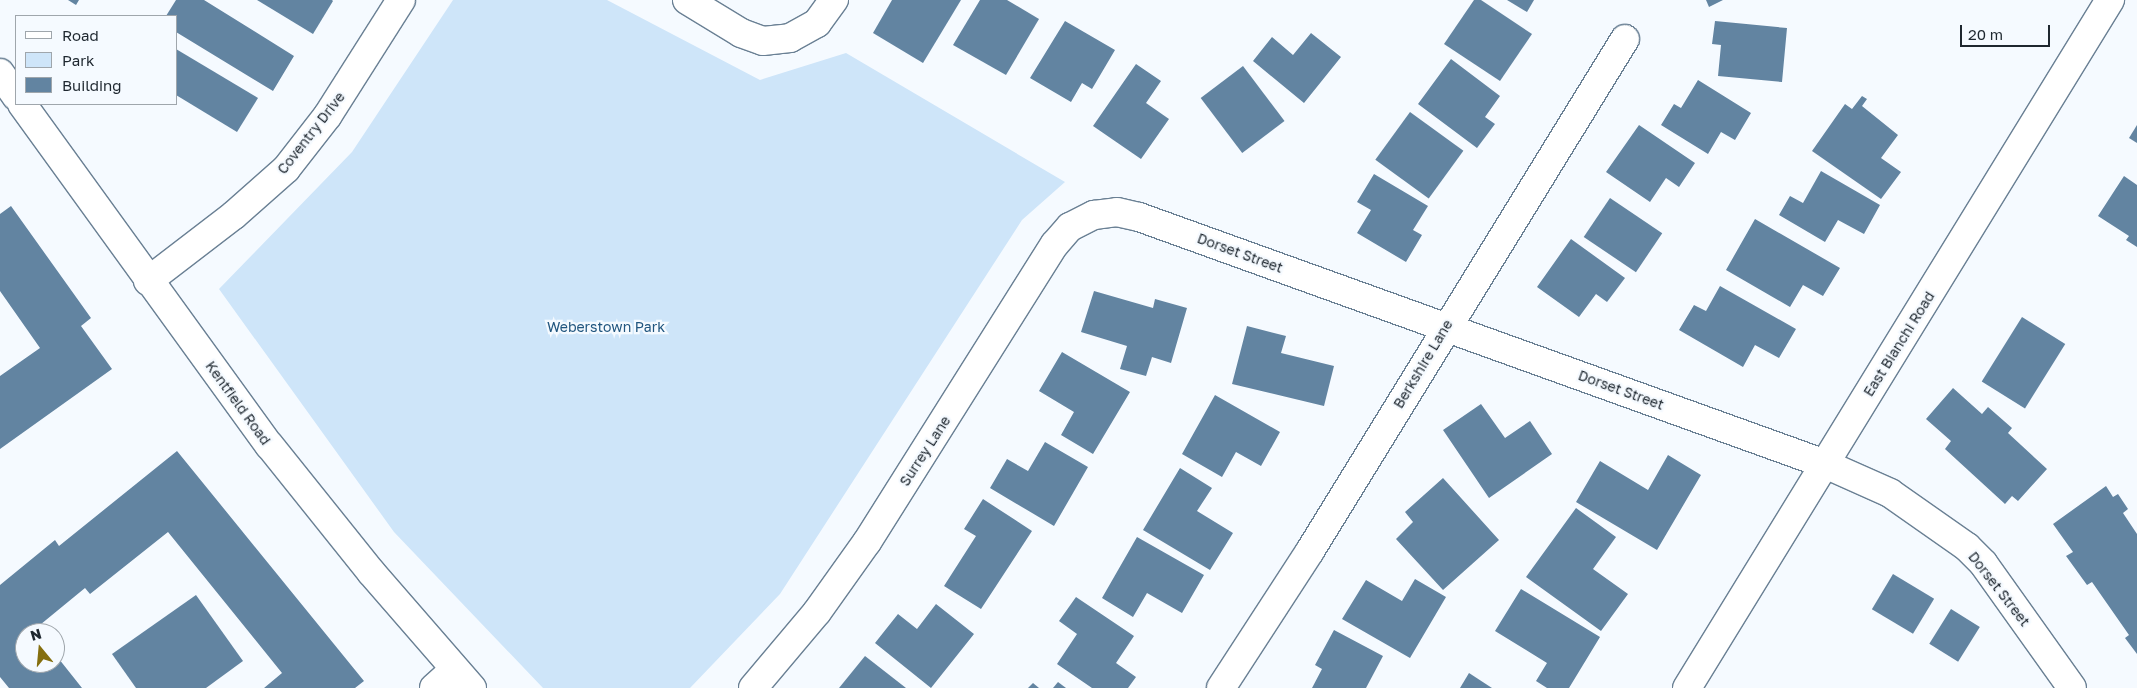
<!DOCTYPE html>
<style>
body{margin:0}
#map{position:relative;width:2137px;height:688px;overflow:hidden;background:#f5faff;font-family:"Golos Text",sans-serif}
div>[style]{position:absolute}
.green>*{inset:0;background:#cee5f9}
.building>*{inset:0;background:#6284a1;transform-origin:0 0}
.roads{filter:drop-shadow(1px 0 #6a8094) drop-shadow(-1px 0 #6a8094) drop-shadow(0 1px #6a8094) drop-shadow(0 -1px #6a8094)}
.minor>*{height:28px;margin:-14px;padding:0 14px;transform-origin:14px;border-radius:14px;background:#fff}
span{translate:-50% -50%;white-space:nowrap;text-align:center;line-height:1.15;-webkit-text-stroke:4.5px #f5faff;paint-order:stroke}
.street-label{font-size:14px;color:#1e272f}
.park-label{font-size:14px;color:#21567f}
.legend{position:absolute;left:15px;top:15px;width:162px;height:90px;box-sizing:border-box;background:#f5faff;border:1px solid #9fa6ac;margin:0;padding:6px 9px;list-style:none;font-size:15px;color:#1e272f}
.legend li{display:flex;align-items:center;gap:10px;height:25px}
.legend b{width:25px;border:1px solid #9fa6ac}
.north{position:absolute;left:15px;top:623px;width:50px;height:50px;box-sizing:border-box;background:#f5faff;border:1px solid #9fa6ac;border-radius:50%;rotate:343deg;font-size:14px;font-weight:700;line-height:20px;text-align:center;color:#1e272f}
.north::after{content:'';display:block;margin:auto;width:18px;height:22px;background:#856f0f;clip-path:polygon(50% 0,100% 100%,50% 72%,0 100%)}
.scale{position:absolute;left:1960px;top:25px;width:90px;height:22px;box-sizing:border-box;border:2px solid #1e272f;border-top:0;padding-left:6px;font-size:15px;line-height:18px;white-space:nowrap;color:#1e272f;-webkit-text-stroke:4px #f5faff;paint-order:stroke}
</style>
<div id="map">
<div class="green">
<div style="clip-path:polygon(453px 0,607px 0,760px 80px,846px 53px,1065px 182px,1022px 220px,780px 594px,690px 688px,543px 688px,394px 532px,219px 289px,352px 152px)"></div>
</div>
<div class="building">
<div style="clip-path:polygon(68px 0,79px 0,76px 5px)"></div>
<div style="clip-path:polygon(176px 0,204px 0,294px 56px,273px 91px,176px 32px,176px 16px,166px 16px)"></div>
<div style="clip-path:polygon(257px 0,332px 0,333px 1px,313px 34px)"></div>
<div style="clip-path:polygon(892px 0,961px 0,923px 63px,873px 33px)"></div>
<div style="clip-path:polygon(980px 0,1007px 0,1039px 19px,1006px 75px,953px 45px)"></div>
<div style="clip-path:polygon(1474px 0,1481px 0,1532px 34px,1500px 81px,1444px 44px)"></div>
<div style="clip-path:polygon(1507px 0,1534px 0,1527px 12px)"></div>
<div style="clip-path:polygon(1706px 0,1723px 0,1709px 7px)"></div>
<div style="clip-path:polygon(1065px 21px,1115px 50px,1092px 89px,1082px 83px,1071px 102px,1030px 78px)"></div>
<div style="clip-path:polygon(1715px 21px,1787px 28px,1782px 82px,1718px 76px,1721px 45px,1712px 44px)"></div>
<div style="clip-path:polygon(1311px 33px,1341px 57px,1304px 103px,1253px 61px,1272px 37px,1293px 55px)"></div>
<div style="clip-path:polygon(176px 49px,258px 98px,237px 132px,176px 95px)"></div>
<div style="clip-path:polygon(1451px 59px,1500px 96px,1485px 117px,1495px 124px,1477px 148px,1418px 104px)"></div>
<div style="clip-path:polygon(1136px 64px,1161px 81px,1146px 103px,1169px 119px,1141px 159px,1093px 126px)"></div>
<div style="left:1243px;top:66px;width:69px;height:53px;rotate:53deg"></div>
<div style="clip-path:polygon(1698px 80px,1751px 113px,1735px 140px,1721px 132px,1708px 154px,1661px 125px,1674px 104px,1681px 108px)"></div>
<div style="clip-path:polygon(1862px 96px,1867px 99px,1862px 106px,1898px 135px,1881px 158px,1901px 172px,1881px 199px,1812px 151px,1845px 104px,1852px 109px)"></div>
<div style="left:1410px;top:112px;width:66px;height:59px;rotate:36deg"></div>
<div style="clip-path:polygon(1639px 125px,1695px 163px,1679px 187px,1666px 178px,1650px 202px,1606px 172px)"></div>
<div style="clip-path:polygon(2137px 125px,2137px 143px,2129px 138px)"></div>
<div style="clip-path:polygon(1821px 171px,1880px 205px,1864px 234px,1838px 220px,1825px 242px,1779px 215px,1790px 196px,1803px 203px)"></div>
<div style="clip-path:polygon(1374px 174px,1428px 206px,1413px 230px,1422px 235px,1406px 262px,1357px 233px,1371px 210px,1357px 202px)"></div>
<div style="clip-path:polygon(2124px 176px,2137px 185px,2137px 247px,2126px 240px,2129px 236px,2098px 216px)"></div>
<div style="left:1610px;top:198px;width:63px;height:47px;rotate:34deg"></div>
<div style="clip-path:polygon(11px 206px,91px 318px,81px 326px,112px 369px,0 449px,0 376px,40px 348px,0 291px,0 214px)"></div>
<div style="clip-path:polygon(1755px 219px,1840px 268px,1823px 296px,1803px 285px,1790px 307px,1726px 270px)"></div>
<div style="clip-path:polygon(1571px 239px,1625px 278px,1607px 302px,1596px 294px,1579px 317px,1537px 287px)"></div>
<div style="clip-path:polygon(1720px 286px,1796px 329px,1779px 358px,1755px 345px,1743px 367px,1679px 330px,1694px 305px,1706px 311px)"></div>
<div style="clip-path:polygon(1094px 291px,1153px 308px,1155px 299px,1187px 308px,1171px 363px,1152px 357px,1146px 376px,1120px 369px,1127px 346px,1081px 332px)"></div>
<div style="left:2022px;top:317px;width:51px;height:76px;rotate:32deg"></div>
<div style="clip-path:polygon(1247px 326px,1286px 336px,1281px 353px,1334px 366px,1324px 406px,1232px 384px)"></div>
<div style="clip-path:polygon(1062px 352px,1130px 392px,1093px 454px,1061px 435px,1074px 412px,1039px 391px)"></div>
<div style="clip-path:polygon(1953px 388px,1982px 414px,1988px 407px,2012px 428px,2008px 433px,2047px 469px,2018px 501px,2012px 496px,2005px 504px,1945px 449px,1951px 441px,1926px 419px)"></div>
<div style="clip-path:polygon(1215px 395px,1280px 432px,1261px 466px,1236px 452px,1222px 477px,1182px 454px)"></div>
<div style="clip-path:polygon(1481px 404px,1505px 438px,1530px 421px,1552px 454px,1489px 498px,1443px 430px)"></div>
<div style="clip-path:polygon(1045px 442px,1088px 467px,1054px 526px,990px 488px,1007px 459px,1028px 471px)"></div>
<div style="clip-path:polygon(177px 451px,364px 681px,355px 688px,264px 688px,282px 673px,168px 532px,90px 594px,85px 588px,35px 629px,38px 633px,25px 633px,25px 663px,55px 663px,55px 654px,82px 688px,9px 688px,0 677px,0 585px,55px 540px,59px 546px)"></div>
<div style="clip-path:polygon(1668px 455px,1701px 475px,1657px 550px,1576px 502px,1600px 461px,1648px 490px)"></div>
<div style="clip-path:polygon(1180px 468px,1212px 488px,1197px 511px,1233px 533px,1210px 570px,1143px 530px)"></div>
<div style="clip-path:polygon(1443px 478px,1499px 540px,1443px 590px,1396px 539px,1413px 522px,1405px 512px)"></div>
<div style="clip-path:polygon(2106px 486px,2113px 497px,2118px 494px,2128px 509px,2123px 513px,2137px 534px,2137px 654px,2125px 638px,2129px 635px,2092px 582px,2087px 585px,2066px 556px,2073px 552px,2053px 524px)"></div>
<div style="clip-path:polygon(983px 499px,1032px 531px,981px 609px,944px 586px,976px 536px,964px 529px)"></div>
<div style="clip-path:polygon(1576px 508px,1616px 537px,1593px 569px,1628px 594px,1601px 631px,1526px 577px)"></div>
<div style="clip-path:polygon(1137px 537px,1204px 575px,1182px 613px,1147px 593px,1133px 617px,1102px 598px)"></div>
<div style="left:1893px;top:574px;width:48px;height:41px;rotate:31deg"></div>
<div style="clip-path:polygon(1415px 579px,1446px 597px,1410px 658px,1342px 619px,1366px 580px,1402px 601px)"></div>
<div style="clip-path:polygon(1521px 589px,1600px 637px,1569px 688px,1547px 688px,1536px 681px,1547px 663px,1495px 631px)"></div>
<div style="clip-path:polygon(196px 595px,243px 661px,206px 688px,136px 688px,112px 654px)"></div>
<div style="clip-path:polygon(1076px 597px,1134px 636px,1116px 663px,1136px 677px,1128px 688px,1092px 688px,1057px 664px,1077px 634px,1059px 621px)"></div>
<div style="clip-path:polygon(936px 604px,974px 634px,931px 688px,875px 643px,898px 614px,917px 629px)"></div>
<div style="left:1951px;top:609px;width:34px;height:41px;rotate:32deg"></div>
<div style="clip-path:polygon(1334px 630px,1383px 656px,1366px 688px,1312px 688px,1322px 669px,1315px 665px)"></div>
<div style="clip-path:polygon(865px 656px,906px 688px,839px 688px)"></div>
<div style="clip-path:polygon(1469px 673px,1492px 688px,1460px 688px)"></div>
<div style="clip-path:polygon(1058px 682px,1066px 688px,1053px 688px)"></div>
<div style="clip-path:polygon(1033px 683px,1039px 688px,1028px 688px)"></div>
</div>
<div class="roads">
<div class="minor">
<div style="left:687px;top:0;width:63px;rotate:31.4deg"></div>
<div style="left:741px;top:33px;width:23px;rotate:20deg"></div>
<div style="left:763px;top:41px;width:27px;rotate:-6deg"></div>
<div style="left:790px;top:38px;width:31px;rotate:-29deg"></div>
<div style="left:817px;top:23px;width:29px;rotate:-54deg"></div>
<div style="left:0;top:73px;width:28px;rotate:55deg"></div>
<div style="left:22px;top:104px;width:422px;rotate:54.1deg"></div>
<div style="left:270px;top:446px;width:161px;rotate:51.3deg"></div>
<div style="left:371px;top:572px;width:154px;rotate:49deg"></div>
<div style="left:148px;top:281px;width:108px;rotate:-37.5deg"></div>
<div style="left:234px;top:215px;width:69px;rotate:-41.5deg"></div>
<div style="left:286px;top:169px;width:68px;rotate:-52.1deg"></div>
<div style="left:328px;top:115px;width:136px;rotate:-57.6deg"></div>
<div style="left:434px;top:688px;width:28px;rotate:-42deg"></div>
<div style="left:753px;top:688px;width:99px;rotate:-49.9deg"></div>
<div style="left:817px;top:612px;width:86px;rotate:-54.5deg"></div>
<div style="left:867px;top:542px;width:352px;rotate:-57.8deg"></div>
<div style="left:1055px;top:244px;width:23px;rotate:-49deg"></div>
<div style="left:1070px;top:227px;width:27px;rotate:-27deg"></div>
<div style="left:1094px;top:215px;width:23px;rotate:-7deg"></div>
<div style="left:1117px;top:212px;width:23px;rotate:13deg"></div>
<div style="left:1139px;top:217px;width:729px;rotate:19.8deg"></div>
<div style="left:1825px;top:464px;width:71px;rotate:24deg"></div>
<div style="left:1890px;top:493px;width:94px;rotate:35deg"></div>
<div style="left:1967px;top:547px;width:23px;rotate:45deg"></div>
<div style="left:1983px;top:563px;width:153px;rotate:54.5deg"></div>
<div style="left:1221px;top:688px;width:163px;rotate:-57deg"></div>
<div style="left:1310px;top:551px;width:601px;rotate:-58.4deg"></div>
<div style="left:1687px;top:688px;width:808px;rotate:-58.42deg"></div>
</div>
</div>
<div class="street-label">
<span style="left:311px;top:133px;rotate:-52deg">Coventry Drive</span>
<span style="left:1240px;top:253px;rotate:20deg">Dorset Street</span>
<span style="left:1899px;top:344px;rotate:-58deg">East Bianchi Road</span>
<span style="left:1423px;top:364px;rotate:-59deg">Berkshire Lane</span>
<span style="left:1621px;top:390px;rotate:20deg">Dorset Street</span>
<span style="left:238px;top:403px;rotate:54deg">Kentfield Road</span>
<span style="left:925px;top:451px;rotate:-57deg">Surrey Lane</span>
<span style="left:1999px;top:589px;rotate:52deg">Dorset Street</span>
</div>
<div class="park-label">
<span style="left:606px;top:327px">Weberstown Park</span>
</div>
<ul class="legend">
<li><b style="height:6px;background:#fff"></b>Road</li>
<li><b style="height:14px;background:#cee5f9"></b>Park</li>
<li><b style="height:14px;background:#6284a1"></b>Building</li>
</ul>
<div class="north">N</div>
<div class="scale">20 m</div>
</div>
